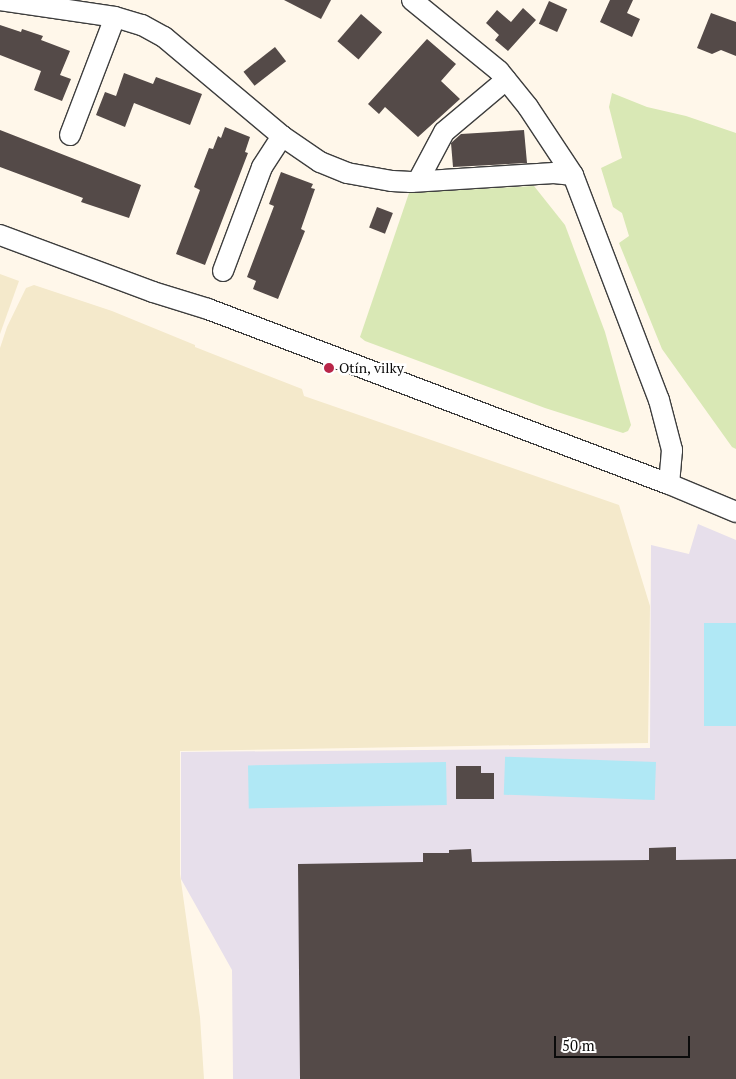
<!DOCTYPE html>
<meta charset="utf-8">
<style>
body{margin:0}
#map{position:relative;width:736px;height:1079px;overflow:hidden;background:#fff7ea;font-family:"PT Serif",serif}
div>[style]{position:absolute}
.industrial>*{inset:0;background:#e7dfeb}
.farmland>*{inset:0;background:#f4e9cb}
.green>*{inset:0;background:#d9e8b5}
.water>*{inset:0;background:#b0e8f5;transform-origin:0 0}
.building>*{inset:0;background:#544a48;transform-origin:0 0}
.roads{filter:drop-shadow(1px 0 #3e3e3e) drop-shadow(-1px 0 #3e3e3e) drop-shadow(0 1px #3e3e3e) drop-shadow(0 -1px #3e3e3e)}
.minor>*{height:20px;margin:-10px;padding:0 10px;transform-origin:10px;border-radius:10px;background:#fff}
.dots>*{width:14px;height:14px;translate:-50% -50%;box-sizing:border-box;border:2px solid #fff;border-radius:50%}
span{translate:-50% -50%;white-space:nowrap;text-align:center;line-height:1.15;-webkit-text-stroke:5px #fff;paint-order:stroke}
.poi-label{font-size:14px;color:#0b0b0b}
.left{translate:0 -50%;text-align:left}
.scale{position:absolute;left:554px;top:1036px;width:136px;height:22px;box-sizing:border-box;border:2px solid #0b0b0b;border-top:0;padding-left:6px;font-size:15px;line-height:18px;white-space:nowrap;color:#0b0b0b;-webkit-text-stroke:4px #fff;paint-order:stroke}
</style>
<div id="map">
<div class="industrial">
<div style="clip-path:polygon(698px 524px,736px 540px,736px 1079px,233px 1079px,232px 970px,181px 879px,181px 752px,650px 748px,651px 545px,689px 554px)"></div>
</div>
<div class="farmland">
<div style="clip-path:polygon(0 274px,19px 281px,0 334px)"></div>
<div style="clip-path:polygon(34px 285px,112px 311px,195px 345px,195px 347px,302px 389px,304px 396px,619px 505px,650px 606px,648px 743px,180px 751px,180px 874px,200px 1017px,204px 1079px,0 1079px,0 348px,7px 327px,26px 288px)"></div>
</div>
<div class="green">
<div style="clip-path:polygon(612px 93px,647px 107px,686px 116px,736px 133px,736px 449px,732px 447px,662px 349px,619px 243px,629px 236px,622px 213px,613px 207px,601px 168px,622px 158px,609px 107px)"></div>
<div style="clip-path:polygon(534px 186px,565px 225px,605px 332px,631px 425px,628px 431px,623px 433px,545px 408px,365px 341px,360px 337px,409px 193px)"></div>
</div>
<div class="water">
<div style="left:704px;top:623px;width:32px;height:103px"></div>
<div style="left:446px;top:762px;width:43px;height:198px;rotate:89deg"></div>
<div style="left:656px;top:762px;width:38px;height:151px;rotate:92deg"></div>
</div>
<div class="building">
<div style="clip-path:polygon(284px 0,331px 0,321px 19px)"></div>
<div style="clip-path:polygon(610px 0,633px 0,627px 13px,640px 19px,632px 37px,600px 22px)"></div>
<div style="left:549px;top:1px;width:20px;height:25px;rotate:24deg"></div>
<div style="clip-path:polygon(523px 8px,536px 20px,508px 51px,495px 40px,499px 35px,486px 23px,497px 10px,511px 22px)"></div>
<div style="clip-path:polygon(711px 13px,736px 22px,736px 56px,721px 50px,712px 54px,697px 48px)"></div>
<div style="left:361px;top:14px;width:28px;height:36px;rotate:41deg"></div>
<div style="clip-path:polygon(0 25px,21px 32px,22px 29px,43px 36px,41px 40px,70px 51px,60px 75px,71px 79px,62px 101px,34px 90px,41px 71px,0 55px)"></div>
<div style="clip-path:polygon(427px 39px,456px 64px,441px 81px,460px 99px,418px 137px,385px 107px,379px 114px,368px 104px)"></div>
<div style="left:275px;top:47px;width:18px;height:40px;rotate:52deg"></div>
<div style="clip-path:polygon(124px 73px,153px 84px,156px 77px,202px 94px,190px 125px,134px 103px,125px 127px,96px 115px,105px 92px,116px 96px)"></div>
<div style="clip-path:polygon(225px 127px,250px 137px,245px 152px,248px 153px,205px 265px,176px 254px,200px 190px,194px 187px,209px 148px,213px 149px,218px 136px,221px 138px)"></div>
<div style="clip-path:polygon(0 130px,141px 185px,129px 218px,81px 202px,83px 198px,0 167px)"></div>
<div style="clip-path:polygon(524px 130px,527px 163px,453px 167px,451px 143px,461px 134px)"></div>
<div style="clip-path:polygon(281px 172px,313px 184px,311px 188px,315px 189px,301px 229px,305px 231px,278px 299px,253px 289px,256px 281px,247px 277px,274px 206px,269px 204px)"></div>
<div style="left:377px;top:207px;width:17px;height:22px;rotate:21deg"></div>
<div style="clip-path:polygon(456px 766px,481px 766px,481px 773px,494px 773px,494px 799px,456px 799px)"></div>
<div style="clip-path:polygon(676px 847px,676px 860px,736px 859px,736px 1079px,300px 1079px,298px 864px,423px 862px,423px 853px,449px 853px,449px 850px,471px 849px,472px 862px,649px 860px,649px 848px)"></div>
</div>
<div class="roads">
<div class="minor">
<div style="left:0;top:0;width:116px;rotate:8.4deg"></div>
<div style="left:115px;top:17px;width:28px;rotate:17deg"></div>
<div style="left:142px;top:25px;width:25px;rotate:29deg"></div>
<div style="left:164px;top:37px;width:154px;rotate:40deg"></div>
<div style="left:282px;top:136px;width:46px;rotate:34.4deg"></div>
<div style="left:320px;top:162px;width:29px;rotate:22deg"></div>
<div style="left:347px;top:173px;width:46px;rotate:10.1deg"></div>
<div style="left:392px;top:181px;width:19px;rotate:3deg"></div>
<div style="left:411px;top:182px;width:143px;rotate:-3.6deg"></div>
<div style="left:554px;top:173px;width:19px;rotate:6deg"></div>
<div style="left:412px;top:0;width:112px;rotate:39.2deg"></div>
<div style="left:499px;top:71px;width:46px;rotate:51.1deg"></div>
<div style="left:528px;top:107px;width:82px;rotate:56.5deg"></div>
<div style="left:573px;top:175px;width:241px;rotate:69.1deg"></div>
<div style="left:659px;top:400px;width:52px;rotate:75.4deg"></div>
<div style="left:672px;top:450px;width:34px;rotate:95deg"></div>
<div style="left:70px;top:135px;width:126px;rotate:-69.1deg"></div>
<div style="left:418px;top:181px;width:55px;rotate:-62deg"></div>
<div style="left:444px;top:132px;width:81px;rotate:-40deg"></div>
<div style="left:0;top:235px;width:163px;rotate:20.4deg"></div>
<div style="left:153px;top:292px;width:58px;rotate:17.2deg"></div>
<div style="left:208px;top:309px;width:493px;rotate:20.8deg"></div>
<div style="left:669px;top:484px;width:73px;rotate:22.7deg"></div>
<div style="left:223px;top:271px;width:111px;rotate:-69.4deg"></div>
<div style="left:262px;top:167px;width:37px;rotate:-57deg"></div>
</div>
</div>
<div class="dots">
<div style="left:329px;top:368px;background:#b92649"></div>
</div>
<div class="poi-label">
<span class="left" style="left:339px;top:368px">Otín, vilky</span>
</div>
<div class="scale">50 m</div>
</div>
